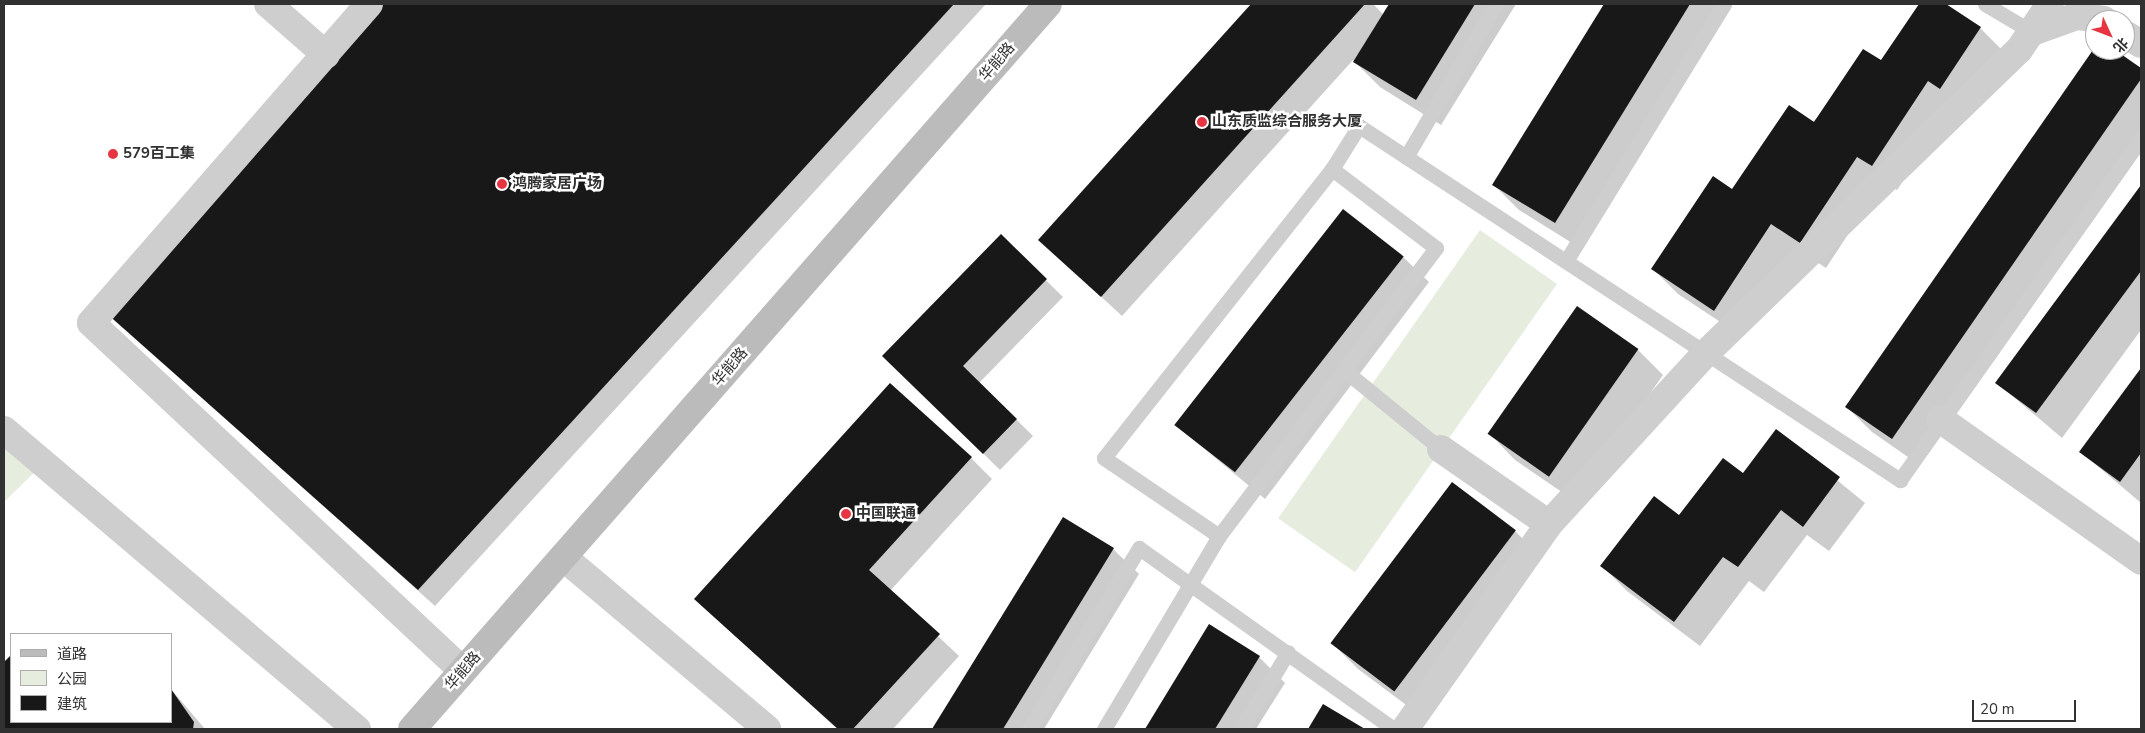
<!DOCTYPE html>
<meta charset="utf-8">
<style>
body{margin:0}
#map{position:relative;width:2145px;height:733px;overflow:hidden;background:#fff;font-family:"Nunito Sans","Noto Sans SC",sans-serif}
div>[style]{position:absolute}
.green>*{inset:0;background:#e6eddf;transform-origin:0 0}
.shadow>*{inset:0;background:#0003}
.building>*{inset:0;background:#181818;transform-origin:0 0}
.lane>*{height:15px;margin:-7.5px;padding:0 7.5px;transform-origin:7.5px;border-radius:7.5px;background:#cecece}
.street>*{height:28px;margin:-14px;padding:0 14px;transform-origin:14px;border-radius:14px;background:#cecece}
.secondary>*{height:28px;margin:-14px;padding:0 14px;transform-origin:14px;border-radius:14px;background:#bbb}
.dots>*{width:14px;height:14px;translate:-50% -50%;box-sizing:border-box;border:2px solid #fff;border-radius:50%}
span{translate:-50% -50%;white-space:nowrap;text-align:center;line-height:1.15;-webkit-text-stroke:5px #fff;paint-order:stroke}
.street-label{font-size:15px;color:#313131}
.poi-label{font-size:15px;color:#313131;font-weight:700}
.left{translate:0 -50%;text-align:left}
.frame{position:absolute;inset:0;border:5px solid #313131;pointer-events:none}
.legend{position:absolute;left:10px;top:633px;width:162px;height:90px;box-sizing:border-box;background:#fff;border:1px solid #adadad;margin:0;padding:6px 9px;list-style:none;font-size:15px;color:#313131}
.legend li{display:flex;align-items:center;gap:10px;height:25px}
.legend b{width:25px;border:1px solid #adadad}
.north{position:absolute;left:2085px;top:10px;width:50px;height:50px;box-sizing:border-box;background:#fff;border:1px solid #adadad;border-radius:50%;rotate:133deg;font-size:14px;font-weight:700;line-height:20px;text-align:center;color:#313131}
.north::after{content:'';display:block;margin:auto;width:18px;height:22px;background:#e63540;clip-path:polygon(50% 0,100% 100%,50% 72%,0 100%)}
.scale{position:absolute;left:1972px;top:700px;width:104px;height:22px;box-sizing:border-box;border:2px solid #313131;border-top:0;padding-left:6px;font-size:15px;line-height:18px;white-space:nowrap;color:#313131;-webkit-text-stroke:4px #fff;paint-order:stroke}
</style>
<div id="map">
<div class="green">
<div style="left:1480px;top:230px;width:94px;height:352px;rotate:35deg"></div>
<div style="clip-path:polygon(4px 426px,44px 463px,4px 502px)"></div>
</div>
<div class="shadow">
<div style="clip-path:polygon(372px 4px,986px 4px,435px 606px,107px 312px)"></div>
<div style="clip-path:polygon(1253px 4px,1373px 4px,1384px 15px,1391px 4px,1516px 4px,1441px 125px,1380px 87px,1353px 60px,1122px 316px,1040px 240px)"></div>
<div style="clip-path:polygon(1606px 4px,1731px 4px,1580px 248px,1519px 210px,1494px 185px)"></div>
<div style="clip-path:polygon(1920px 4px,1944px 4px,1980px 28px,2006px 54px,1954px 106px,1897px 190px,1883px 181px,1826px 268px,1797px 249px,1740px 335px,1678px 294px,1653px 269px,1733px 191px,1881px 62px)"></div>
<div style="clip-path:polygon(2113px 50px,2141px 69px,2141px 141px,1918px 464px,1872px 432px,1847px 407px)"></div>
<div style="clip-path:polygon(2141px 187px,2141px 330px,2062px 438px,1997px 383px)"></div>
<div style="clip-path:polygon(1001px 236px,1063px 297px,979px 383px,1033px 436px,1000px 470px,884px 356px)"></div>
<div style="clip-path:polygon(1403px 257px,1429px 282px,1265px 499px,1179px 428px)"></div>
<div style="clip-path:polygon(1638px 350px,1663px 375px,1575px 501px,1515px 460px,1490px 434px)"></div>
<div style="clip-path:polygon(2141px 370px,2141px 503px,2081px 452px)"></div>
<div style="clip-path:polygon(1776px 430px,1865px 503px,1829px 551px,1807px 535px,1764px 592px,1749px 581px,1700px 646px,1627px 591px,1602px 566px,1743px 475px)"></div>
<div style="clip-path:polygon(971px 458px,992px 479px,890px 591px,959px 656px,893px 729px,837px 729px,717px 619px)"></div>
<div style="clip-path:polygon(1064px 519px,1113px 549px,1139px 574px,1044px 729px,934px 729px)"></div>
<div style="clip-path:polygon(1515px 531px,1540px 556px,1421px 716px,1358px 669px,1333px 644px)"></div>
<div style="clip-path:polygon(1210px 626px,1259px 657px,1285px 683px,1256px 729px,1146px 729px)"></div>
<div style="clip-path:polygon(11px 657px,11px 722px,171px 722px,171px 689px,205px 729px,4px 729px,4px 664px)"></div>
<div style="clip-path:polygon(1324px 705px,1363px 729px,1309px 729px)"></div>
</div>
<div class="building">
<div style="clip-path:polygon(370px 4px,954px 4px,418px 590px,105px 312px)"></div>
<div style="clip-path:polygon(1251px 4px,1365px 4px,1101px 297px,1038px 240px)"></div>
<div style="clip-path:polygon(1389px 4px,1475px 4px,1416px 100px,1353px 62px)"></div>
<div style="clip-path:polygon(1604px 4px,1690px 4px,1555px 223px,1492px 185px)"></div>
<div style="clip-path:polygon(1919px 4px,1946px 4px,1981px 27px,1940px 89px,1928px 81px,1872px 166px,1857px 157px,1800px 243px,1771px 224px,1714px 311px,1651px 269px,1713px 176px,1732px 189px,1789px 105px,1814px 122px,1863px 49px,1881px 60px)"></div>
<div style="clip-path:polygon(2095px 47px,2115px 50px,2141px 68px,2141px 79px,1892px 439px,1845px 407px)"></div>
<div style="clip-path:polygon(2141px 185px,2141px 271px,2036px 413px,1995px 383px)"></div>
<div style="left:1343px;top:209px;width:77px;height:274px;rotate:38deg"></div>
<div style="clip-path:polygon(1001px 234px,1047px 279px,963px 366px,1017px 419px,983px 454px,882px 356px)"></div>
<div style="left:1577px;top:306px;width:75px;height:156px;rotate:35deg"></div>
<div style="clip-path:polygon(2141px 368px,2141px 453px,2120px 482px,2079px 452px)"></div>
<div style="clip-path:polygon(890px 383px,972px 457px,869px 570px,940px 634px,853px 729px,838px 729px,694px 599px)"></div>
<div style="clip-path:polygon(1776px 429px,1840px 477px,1803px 527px,1781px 510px,1738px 567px,1723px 557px,1674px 622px,1600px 566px,1654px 496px,1679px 515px,1723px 458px,1743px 473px)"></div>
<div style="left:1452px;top:482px;width:80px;height:202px;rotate:37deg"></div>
<div style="clip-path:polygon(1063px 517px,1114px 548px,1003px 729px,932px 729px)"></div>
<div style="clip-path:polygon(1209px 624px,1260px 656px,1215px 729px,1145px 729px)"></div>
<div style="clip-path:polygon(11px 655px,11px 722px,171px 722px,171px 689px,194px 722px,193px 729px,4px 729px,4px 662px)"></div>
<div style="clip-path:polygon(1323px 704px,1365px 729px,1308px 729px)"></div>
</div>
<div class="lane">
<div style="left:1985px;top:4px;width:55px;rotate:30.8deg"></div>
<div style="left:1406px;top:157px;width:178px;rotate:-59.5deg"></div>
<div style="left:1332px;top:169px;width:51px;rotate:-57.9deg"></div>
<div style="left:1359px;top:126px;width:647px;rotate:33.2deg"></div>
<div style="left:1900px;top:480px;width:418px;rotate:-54.8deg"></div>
<div style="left:1566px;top:261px;width:302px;rotate:-58.4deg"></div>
<div style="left:1344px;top:370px;width:153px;rotate:-53deg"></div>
<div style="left:1436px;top:248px;width:131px;rotate:-142.8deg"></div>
<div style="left:1332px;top:169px;width:368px;rotate:128.3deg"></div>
<div style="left:1104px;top:458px;width:139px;rotate:34.1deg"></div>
<div style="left:1219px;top:536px;width:208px;rotate:-53deg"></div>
<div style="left:1344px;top:370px;width:125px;rotate:39.2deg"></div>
<div style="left:1029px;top:729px;width:212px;rotate:-58.7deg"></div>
<div style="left:1139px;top:548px;width:313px;rotate:35.4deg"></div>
<div style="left:1104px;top:729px;width:225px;rotate:-59.2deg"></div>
<div style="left:1241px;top:729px;width:90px;rotate:-58.6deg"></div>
</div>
<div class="street">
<div style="left:268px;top:4px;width:77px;rotate:41.3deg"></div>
<div style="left:369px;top:4px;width:423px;rotate:131.1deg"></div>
<div style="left:91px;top:323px;width:509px;rotate:43.09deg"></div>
<div style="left:2032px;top:32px;width:48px;rotate:-19.6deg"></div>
<div style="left:2077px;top:16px;width:27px;rotate:8deg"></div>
<div style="left:2125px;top:34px;width:19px;rotate:32deg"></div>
<div style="left:1940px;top:419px;width:246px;rotate:35.2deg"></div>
<div style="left:4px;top:430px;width:463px;rotate:40.3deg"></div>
<div style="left:1441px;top:449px;width:131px;rotate:34.8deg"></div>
<div style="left:563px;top:557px;width:267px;rotate:40.1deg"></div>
<div style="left:1405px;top:729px;width:251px;rotate:-54.9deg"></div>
<div style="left:1549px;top:524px;width:231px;rotate:-47.5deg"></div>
<div style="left:1705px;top:354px;width:437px;rotate:-44.1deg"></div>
<div style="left:2019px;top:50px;width:55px;rotate:-56deg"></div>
</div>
<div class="secondary">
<div style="left:412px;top:729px;width:964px;rotate:-48.74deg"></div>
</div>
<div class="dots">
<div style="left:1202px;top:122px;background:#e63540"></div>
<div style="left:113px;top:154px;background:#e63540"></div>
<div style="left:502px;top:184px;background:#e63540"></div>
<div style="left:846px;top:514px;background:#e63540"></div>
</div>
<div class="street-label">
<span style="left:997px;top:62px;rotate:-49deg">华能路</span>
<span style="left:730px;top:367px;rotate:-49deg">华能路</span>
<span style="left:463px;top:671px;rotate:-49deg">华能路</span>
</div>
<div class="poi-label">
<span class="left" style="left:1212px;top:122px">山东质监综合服务大厦</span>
<span class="left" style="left:123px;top:154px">579百工集</span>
<span class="left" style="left:512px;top:184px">鸿腾家居广场</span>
<span class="left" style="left:856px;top:514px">中国联通</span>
</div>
<div class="frame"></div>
<ul class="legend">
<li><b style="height:6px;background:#bbb"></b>道路</li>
<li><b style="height:14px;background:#e6eddf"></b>公园</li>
<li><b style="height:14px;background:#181818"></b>建筑</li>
</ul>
<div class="north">北</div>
<div class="scale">20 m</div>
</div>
